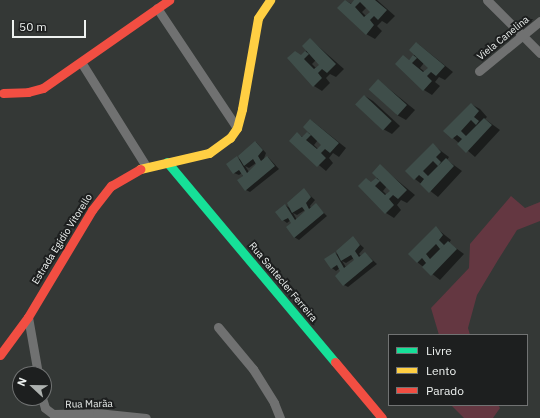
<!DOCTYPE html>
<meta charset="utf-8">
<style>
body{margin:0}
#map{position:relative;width:540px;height:418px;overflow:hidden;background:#343836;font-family:"IBM Plex Sans",sans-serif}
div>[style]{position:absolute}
.green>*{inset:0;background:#643741}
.shadow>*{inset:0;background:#0007}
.building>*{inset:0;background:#3f4e4a;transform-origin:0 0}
.street>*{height:9px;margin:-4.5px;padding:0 4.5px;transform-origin:4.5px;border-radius:4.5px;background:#707171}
.fast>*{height:9px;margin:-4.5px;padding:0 4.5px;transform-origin:4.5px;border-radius:4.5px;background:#16e098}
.slow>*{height:9px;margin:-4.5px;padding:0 4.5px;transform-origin:4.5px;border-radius:4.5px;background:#ffcf43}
.jam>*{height:9px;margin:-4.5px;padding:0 4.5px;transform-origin:4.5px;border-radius:4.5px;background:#f24e42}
span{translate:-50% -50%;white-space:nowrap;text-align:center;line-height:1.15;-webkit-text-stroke:4px #1d1f1f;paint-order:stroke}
.street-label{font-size:10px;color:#eef2f0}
.legend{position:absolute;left:388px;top:334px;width:140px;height:72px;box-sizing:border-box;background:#1d1f1f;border:1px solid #717373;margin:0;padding:5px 7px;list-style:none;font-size:12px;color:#eef2f0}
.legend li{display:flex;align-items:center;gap:8px;height:20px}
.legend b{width:20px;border:1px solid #717373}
.north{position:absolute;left:12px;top:366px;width:40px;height:40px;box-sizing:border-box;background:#1d1f1f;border:1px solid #717373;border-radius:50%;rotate:292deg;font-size:11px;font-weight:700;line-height:16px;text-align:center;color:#eef2f0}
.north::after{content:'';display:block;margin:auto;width:14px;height:18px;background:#adb1af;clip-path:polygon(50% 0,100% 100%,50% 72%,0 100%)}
.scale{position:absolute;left:12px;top:20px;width:74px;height:18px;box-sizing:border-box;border:2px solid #eef2f0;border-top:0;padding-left:5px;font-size:12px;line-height:14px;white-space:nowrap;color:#eef2f0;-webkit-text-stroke:3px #1d1f1f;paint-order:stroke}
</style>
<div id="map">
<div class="green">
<div style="clip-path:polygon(511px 196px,525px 208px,540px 202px,540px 221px,517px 230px,498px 260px,477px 295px,468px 328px,470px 335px,439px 335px,431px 308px,469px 268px,470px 244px)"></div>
<div style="clip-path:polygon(451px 405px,498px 405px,500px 408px,493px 418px,464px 418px)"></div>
</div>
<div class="shadow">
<div style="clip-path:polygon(evenodd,356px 0,377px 0,395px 16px,387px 24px,382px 21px,377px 26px,382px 31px,375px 39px,366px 34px,346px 1px,352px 4px,356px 0,367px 7px,372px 12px,367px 17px,362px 12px,367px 7px)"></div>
<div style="clip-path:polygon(evenodd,310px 39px,344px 69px,336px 77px,330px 74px,326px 78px,330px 83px,322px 91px,314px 86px,288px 58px,302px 56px,307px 50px,310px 39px,316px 60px,321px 65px,316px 68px,312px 64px,316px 60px)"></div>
<div style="clip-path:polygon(evenodd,417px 43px,453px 72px,445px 80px,439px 77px,435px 82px,440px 86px,432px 95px,424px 90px,409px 60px,415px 54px,417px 43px,424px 63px,429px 68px,425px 72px,420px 68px,424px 63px)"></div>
<div style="clip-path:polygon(378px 80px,415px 110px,406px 120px,397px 115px)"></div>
<div style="clip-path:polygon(365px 96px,373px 101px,400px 126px,392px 134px,383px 129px)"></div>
<div style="clip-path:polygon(471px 104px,480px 109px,487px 117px,485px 119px,500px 130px,475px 157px,445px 131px)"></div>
<div style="clip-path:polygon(evenodd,311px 120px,346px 148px,339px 157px,333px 153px,329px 158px,333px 163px,326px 171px,290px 141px,297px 134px,303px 137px,310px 132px,311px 120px,318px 140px,323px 145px,318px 149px,314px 145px,318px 140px)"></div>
<div style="clip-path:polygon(evenodd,256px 142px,266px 153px,263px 161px,268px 157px,279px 169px,250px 192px,246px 190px,242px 173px,239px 175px,234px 173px,237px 158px,242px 160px,256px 142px,256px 163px,258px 164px,249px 172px,245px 166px,249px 168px,256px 163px)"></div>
<div style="clip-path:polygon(433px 145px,449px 157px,447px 160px,462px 171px,438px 197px,415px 179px)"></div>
<div style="clip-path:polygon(evenodd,380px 166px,415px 195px,407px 203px,401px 200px,397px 205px,401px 210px,394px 218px,386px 213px,366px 179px,372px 183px,378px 177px,380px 166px,387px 186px,392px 191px,387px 195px,383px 191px,387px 186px)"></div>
<div style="clip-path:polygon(evenodd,304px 190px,315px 200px,310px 206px,311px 208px,316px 205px,327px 216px,299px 240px,294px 237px,291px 220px,287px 223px,283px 220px,285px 205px,290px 208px,304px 190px,305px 210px,306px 212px,297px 220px,293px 213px,297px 215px,305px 210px)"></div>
<div style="clip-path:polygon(436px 228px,451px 240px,449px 243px,464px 254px,440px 280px,417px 262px)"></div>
<div style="clip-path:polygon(evenodd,353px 238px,364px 248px,359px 254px,361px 256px,365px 253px,377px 264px,348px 287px,344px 285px,340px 268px,336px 271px,332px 268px,335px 253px,340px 255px,353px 238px,354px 258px,355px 260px,346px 267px,342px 261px,346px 263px,354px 258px)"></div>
</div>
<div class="building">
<div style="clip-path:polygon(evenodd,345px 0,351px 4px,354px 0,375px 0,387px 10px,378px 20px,374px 16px,370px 20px,374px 25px,366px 35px,337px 8px,345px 0,360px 2px,370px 12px,364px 17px,355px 7px,360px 2px)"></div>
<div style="clip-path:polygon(310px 38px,336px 64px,327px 73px,322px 69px,318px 73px,322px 78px,313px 87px,287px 58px,295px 51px,301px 55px,305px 51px,309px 54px,304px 59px,314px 69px,319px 65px,302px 46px)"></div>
<div style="clip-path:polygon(416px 42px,445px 66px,436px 76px,431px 72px,427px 76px,432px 81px,423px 91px,395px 64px,403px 55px,409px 60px,413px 55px,417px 58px,412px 63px,423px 72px,428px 68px,409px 50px)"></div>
<div style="left:378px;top:79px;width:39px;height:14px;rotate:42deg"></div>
<div style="left:364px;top:95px;width:38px;height:13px;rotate:43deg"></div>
<div style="clip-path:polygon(471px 103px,479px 111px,474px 117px,479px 121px,476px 125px,471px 120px,461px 131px,466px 136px,484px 118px,492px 125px,466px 153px,457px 144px,462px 139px,457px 135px,452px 139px,443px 131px)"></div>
<div style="clip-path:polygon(310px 119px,339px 143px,330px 153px,325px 149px,321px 153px,326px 158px,317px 167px,289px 141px,297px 132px,302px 137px,307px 132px,311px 135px,306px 140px,317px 149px,321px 145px,303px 127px)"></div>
<div style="clip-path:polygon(255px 141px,263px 150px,258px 156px,261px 161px,267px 156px,275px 166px,245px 191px,237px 180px,243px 176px,239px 170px,233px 174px,226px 164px,237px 156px,247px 173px,256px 164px,253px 159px,244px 166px,238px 156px)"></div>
<div style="clip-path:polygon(433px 143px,441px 152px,436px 157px,441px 162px,438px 166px,433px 161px,423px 171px,428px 176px,446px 158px,454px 166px,429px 193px,420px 184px,424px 179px,419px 175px,414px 180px,405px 171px)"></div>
<div style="clip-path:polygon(380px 164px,407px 190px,398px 199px,393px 195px,389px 199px,394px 205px,385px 214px,358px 186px,366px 178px,371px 182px,376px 178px,380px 181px,375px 186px,385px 195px,390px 191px,372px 173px)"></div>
<div style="clip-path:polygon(304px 188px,311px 197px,306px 203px,309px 209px,316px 203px,324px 213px,294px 238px,286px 227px,291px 223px,288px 218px,282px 221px,275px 212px,285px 204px,295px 220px,305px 211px,302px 207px,292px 213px,287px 203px)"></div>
<div style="clip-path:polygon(436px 226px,443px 235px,439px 240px,444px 245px,440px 249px,436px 244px,426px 254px,430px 259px,448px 241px,457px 249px,431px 276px,422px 267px,426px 263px,422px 258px,417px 263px,408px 254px)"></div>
<div style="clip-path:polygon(353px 236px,360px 245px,355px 251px,359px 257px,365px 252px,373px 261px,343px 286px,335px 276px,340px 271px,337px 265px,331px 269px,324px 259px,335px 252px,344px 268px,354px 260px,351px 255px,341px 261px,336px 251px)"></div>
</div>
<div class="street">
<div style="left:487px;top:0;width:75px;rotate:45deg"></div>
<div style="left:157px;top:8px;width:144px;rotate:56.3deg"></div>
<div style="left:81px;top:62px;width:123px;rotate:58deg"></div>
<div style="left:479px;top:71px;width:79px;rotate:-39.3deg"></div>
<div style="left:28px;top:317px;width:58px;rotate:80deg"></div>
<div style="left:218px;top:327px;width:55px;rotate:50.2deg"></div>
<div style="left:253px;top:369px;width:40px;rotate:58deg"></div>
<div style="left:274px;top:403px;width:16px;rotate:68deg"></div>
<div style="left:42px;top:398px;width:10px;rotate:73deg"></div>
<div style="left:45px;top:408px;width:10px;rotate:37deg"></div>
<div style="left:53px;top:414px;width:44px;rotate:-1.3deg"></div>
<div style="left:97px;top:413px;width:49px;rotate:5.8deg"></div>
</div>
<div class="fast">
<div style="left:167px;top:162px;width:261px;rotate:50deg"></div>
</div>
<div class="slow">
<div style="left:140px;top:169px;width:71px;rotate:-13.1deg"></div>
<div style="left:209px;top:153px;width:26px;rotate:-36deg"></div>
<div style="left:230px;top:138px;width:12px;rotate:-55deg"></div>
<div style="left:237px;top:128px;width:20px;rotate:-75deg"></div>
<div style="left:242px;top:109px;width:92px;rotate:-80deg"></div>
<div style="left:258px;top:18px;width:22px;rotate:-56deg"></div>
</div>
<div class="jam">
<div style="left:3px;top:93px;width:25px;rotate:-2deg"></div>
<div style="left:28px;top:92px;width:16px;rotate:-15deg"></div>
<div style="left:43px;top:88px;width:154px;rotate:-34.9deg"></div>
<div style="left:0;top:355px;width:47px;rotate:-53.6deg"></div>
<div style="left:28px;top:317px;width:125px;rotate:-59.1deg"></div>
<div style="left:92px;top:210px;width:31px;rotate:-52deg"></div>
<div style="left:111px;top:186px;width:34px;rotate:-30deg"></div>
<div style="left:335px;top:362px;width:73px;rotate:50deg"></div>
</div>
<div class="street-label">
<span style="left:503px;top:38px;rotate:-39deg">Viela Canelina</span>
<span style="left:62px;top:239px;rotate:-58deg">Estrada Egídio Vitorello</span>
<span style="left:283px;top:282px;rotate:50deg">Rua Santecler Ferreira</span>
<span style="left:89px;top:404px;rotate:-1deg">Rua Marãa</span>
</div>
<ul class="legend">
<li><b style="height:5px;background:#16e098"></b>Livre</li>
<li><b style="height:5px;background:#ffcf43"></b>Lento</li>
<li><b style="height:5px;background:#f24e42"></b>Parado</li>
</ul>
<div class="north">N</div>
<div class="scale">50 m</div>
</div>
